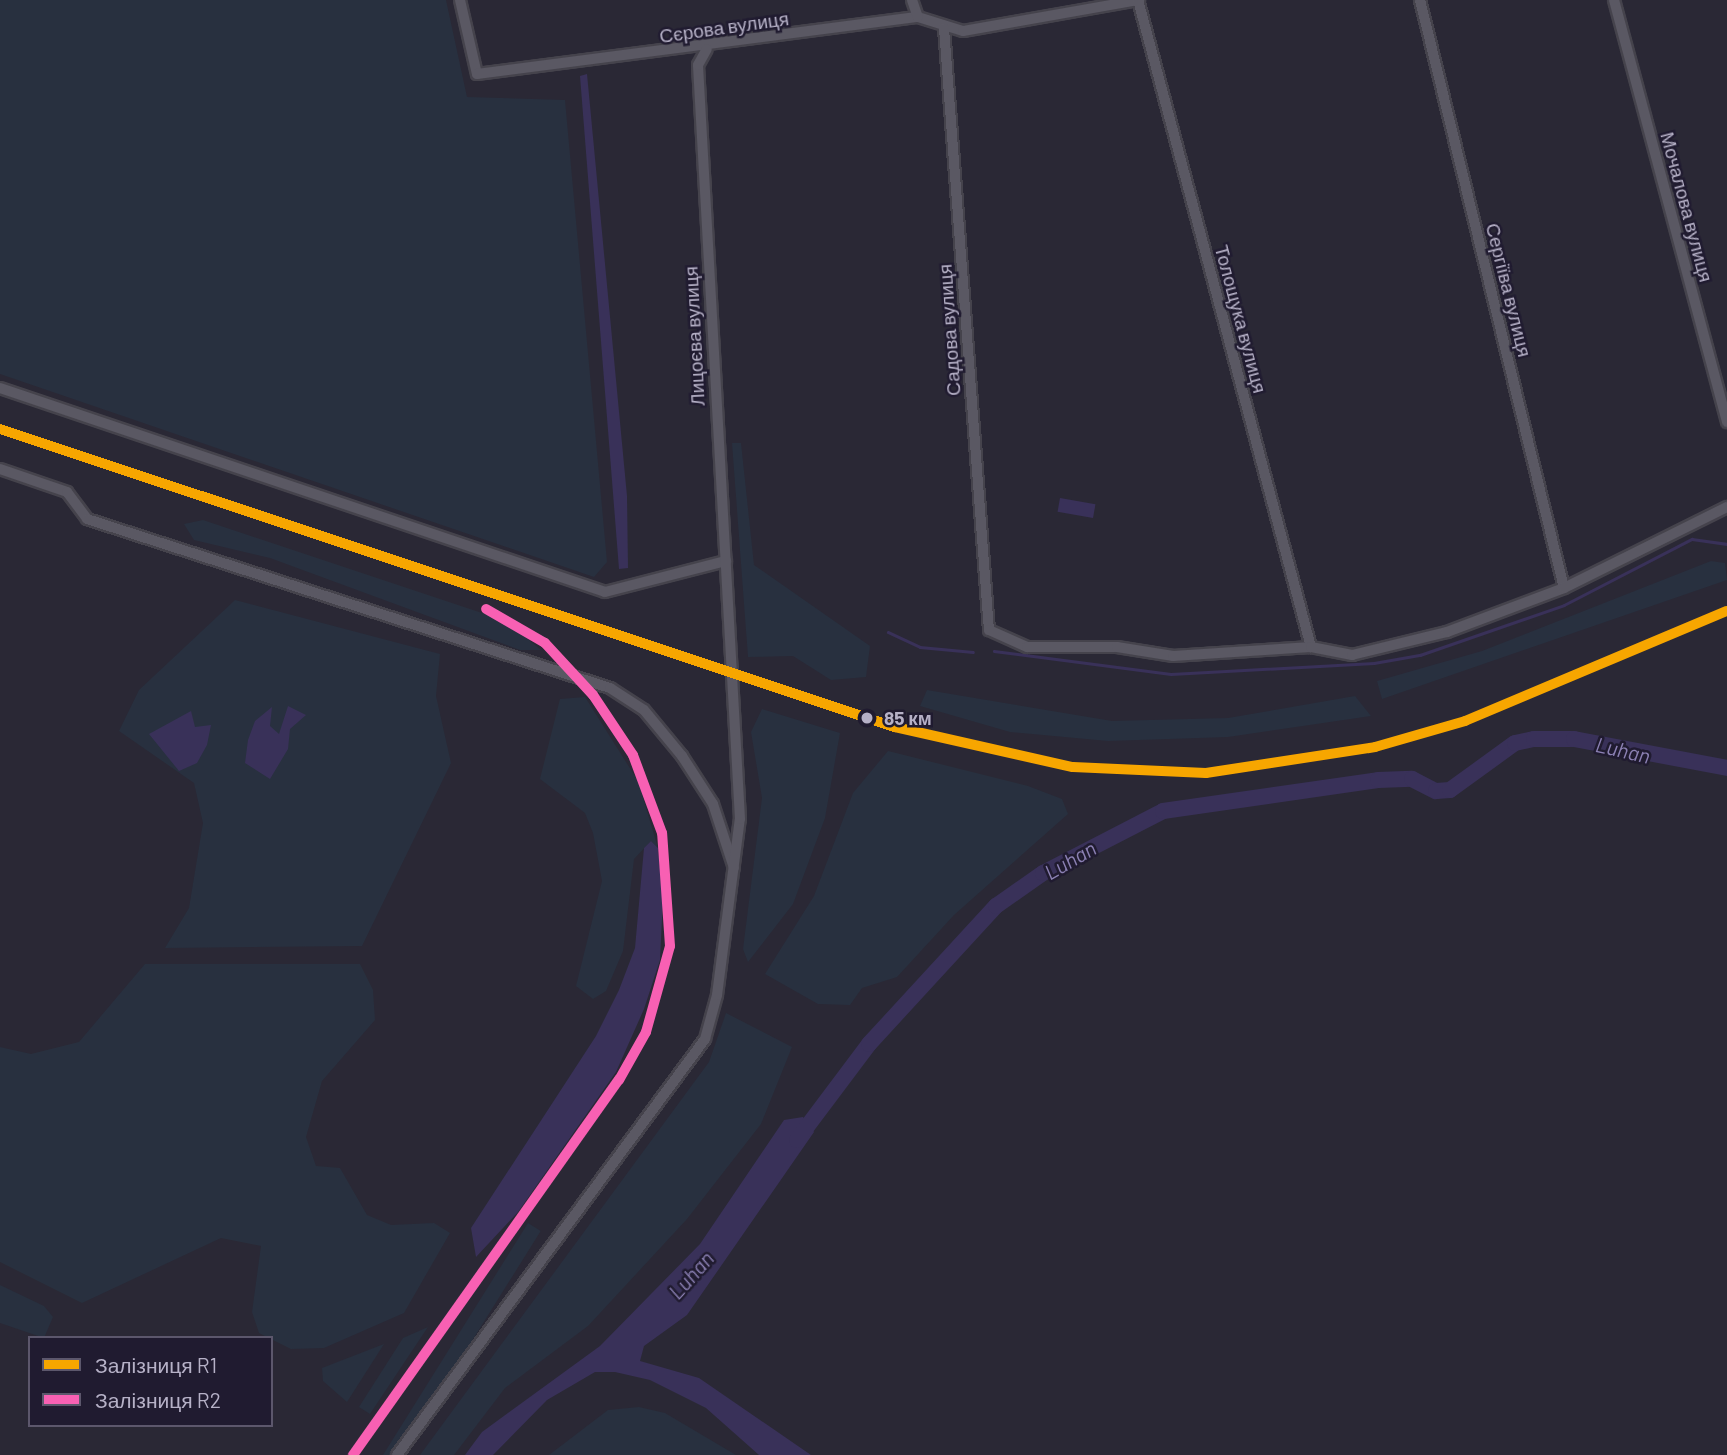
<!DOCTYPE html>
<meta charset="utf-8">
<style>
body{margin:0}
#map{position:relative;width:1727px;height:1455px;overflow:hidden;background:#2a2835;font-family:Barlow,sans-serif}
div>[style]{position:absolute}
.green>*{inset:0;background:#28303f;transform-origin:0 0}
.water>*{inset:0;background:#393159;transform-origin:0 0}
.stream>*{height:2.5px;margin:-1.25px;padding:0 1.25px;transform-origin:1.25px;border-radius:1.25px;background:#393159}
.river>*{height:16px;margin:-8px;padding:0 8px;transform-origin:8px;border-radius:8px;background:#393159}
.roads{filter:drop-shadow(2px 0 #45434c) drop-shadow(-2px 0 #45434c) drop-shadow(0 2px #45434c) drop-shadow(0 -2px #45434c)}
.minor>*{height:10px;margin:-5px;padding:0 5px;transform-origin:5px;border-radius:5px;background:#5a5863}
.rail-1>*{height:10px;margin:-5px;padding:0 5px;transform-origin:5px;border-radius:5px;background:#f7a600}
.rail-2>*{height:10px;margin:-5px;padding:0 5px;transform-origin:5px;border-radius:5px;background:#f860b3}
.dots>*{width:19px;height:19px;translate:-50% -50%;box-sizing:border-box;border:4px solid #201b30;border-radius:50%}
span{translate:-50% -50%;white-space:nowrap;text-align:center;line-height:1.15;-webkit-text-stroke:5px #201b30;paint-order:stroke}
.street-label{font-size:19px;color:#b6b1c7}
.stop-label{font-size:19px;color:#b6b1c7;font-weight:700}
.left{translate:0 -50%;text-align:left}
.water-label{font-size:21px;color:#8b80b3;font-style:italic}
.legend{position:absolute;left:28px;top:1336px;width:245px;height:91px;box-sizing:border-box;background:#201b30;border:2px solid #5c576c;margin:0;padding:9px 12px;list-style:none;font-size:21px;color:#b6b1c7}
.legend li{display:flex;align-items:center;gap:14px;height:35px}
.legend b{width:35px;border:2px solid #5c576c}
</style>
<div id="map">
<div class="green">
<div style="clip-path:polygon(0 0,446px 0,467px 97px,565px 100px,607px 562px,594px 577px,0 374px)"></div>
<div style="clip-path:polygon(732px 443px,741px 443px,754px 565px,870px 646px,866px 677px,831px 680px,793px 656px,748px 657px)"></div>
<div style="clip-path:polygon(203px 520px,506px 621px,541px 650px,520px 650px,270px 558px,194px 540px,184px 524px)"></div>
<div style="clip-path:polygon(1711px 561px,1725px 563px,1727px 580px,1382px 699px,1377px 681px,1482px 651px)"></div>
<div style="clip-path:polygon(235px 600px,440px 654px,436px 696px,451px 763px,362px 946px,165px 948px,189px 908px,203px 823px,194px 783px,119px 731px,139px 690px)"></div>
<div style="clip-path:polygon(927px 690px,1112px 721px,1228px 718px,1355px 696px,1371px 716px,1228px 737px,1108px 741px,1010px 732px,920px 706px)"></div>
<div style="clip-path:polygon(585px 697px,638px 781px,658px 848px,651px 841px,634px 859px,623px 951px,606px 991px,593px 999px,576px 986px,602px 881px,593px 833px,585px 813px,540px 779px,560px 699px)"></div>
<div style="clip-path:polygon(762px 709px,840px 733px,825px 818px,793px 904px,748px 962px,743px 949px,762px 798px,751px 732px)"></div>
<div style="clip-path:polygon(888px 751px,1028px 786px,1062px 799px,1068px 814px,954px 915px,897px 977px,862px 988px,850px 1005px,818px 1004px,765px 974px,814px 896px,853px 793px)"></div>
<div style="clip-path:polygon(145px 964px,360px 964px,373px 990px,375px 1020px,322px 1081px,306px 1137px,316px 1166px,340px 1168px,367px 1215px,391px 1225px,434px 1223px,450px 1233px,404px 1313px,324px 1348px,291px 1349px,259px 1333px,252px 1312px,261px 1246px,221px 1238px,82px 1303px,0 1262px,0 1047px,31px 1054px,79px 1042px)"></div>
<div style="clip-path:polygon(726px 1013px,792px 1047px,761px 1124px,687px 1219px,588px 1326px,505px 1388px,454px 1455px,420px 1455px,709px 1062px)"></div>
<div style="left:528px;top:1223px;width:15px;height:277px;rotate:32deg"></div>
<div style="clip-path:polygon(0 1285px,44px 1306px,53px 1317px,44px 1338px,0 1323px)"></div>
<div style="clip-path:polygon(428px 1327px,370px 1414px,359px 1407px,403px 1338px)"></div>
<div style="clip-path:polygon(384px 1344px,347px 1402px,323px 1381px,322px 1368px)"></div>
<div style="clip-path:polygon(639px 1407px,665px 1413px,736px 1455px,549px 1455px,608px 1410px)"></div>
</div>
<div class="water">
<div style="clip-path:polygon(587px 74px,627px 496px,628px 568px,619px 569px,580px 76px)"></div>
<div style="left:1060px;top:498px;width:36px;height:14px;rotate:10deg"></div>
<div style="clip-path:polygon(288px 706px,306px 715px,290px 729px,288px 749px,270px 779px,245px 763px,248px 740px,255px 721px,272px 707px,270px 726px,279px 734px)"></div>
<div style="clip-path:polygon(191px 711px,195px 727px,211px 725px,207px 745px,197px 763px,179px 771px,149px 734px)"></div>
<div style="clip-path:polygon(651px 841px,658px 848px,663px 897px,660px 960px,644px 1009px,616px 1072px,518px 1212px,476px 1257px,471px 1228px,596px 1036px,619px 990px,635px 948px,644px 848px)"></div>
<div style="clip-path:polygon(803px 1117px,814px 1132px,687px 1315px,644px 1346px,640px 1361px,699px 1378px,811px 1455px,759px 1455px,706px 1408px,650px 1380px,615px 1372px,595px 1372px,547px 1400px,493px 1455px,465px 1455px,482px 1432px,600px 1346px,700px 1244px,784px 1120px)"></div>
</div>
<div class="stream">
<div style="left:888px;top:632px;width:35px;rotate:25deg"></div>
<div style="left:920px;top:647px;width:53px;rotate:5.4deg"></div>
<div style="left:994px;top:651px;width:178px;rotate:7.4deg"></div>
<div style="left:1171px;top:674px;width:203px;rotate:-3.1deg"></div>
<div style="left:1374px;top:663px;width:47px;rotate:-9.9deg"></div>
<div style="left:1420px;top:655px;width:152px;rotate:-19.1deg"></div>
<div style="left:1564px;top:605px;width:144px;rotate:-27.3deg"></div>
<div style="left:1692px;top:539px;width:35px;rotate:8deg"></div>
</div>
<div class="river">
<div style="left:797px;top:1140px;width:120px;rotate:-53.1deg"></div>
<div style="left:869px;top:1044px;width:188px;rotate:-47.4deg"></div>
<div style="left:996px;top:906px;width:57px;rotate:-35.1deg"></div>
<div style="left:1043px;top:873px;width:135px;rotate:-27.3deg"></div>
<div style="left:1163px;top:811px;width:217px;rotate:-8.2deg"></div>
<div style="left:1378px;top:780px;width:34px;rotate:-2deg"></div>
<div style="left:1412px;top:779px;width:27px;rotate:27deg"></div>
<div style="left:1436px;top:791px;width:14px;rotate:-4deg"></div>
<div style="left:1450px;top:790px;width:80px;rotate:-35.9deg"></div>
<div style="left:1515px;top:743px;width:19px;rotate:-12deg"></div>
<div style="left:1534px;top:739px;width:40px"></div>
<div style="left:1574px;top:739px;width:156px;rotate:10.7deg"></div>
</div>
<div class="roads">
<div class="minor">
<div style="left:460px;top:0;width:76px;rotate:77.1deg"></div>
<div style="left:477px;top:74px;width:445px;rotate:-7.4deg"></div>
<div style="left:918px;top:17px;width:47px;rotate:17.3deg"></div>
<div style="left:963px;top:31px;width:179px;rotate:-10deg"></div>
<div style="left:912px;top:0;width:18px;rotate:71deg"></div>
<div style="left:1138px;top:0;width:670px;rotate:75.03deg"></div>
<div style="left:1420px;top:0;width:605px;rotate:76.24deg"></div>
<div style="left:1614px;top:0;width:437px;rotate:75deg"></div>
<div style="left:944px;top:28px;width:604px;rotate:85.73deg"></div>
<div style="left:989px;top:630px;width:42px;rotate:24.1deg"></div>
<div style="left:1027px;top:647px;width:90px"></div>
<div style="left:1117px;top:647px;width:57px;rotate:9.1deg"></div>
<div style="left:1173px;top:656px;width:138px;rotate:-3.7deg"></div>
<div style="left:1311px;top:647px;width:42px;rotate:11deg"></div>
<div style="left:1352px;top:655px;width:98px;rotate:-13.6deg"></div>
<div style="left:1447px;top:632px;width:125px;rotate:-20.6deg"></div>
<div style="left:1564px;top:588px;width:182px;rotate:-26.4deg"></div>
<div style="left:0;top:388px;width:638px;rotate:18.63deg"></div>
<div style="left:605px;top:592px;width:125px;rotate:-14.4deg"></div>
<div style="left:0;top:469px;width:71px;rotate:18.9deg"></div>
<div style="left:67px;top:492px;width:34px;rotate:53deg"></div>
<div style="left:87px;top:519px;width:550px;rotate:17.91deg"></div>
<div style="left:610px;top:688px;width:40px;rotate:32.9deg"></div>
<div style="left:644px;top:710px;width:60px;rotate:50.4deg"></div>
<div style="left:682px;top:756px;width:57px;rotate:57.1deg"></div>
<div style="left:713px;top:804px;width:67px;rotate:71.8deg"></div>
<div style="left:397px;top:1455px;width:518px;rotate:-53.48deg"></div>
<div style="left:705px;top:1039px;width:46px;rotate:-74.7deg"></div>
<div style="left:717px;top:995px;width:177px;rotate:-82.6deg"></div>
<div style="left:740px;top:819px;width:755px;rotate:-93.19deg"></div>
<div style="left:698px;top:65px;width:18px;rotate:-61deg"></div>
</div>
</div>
<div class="rail-1">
<div style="left:0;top:429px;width:943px;rotate:18.42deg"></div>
<div style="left:895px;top:727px;width:182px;rotate:12.7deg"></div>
<div style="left:1073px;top:767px;width:133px;rotate:2.6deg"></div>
<div style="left:1206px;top:773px;width:171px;rotate:-8.7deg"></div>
<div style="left:1375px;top:747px;width:94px;rotate:-16.1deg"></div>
<div style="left:1465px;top:721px;width:284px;rotate:-22.8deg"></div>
</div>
<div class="rail-2">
<div style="left:353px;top:1455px;width:460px;rotate:-54.7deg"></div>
<div style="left:619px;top:1080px;width:55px;rotate:-60.6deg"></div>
<div style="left:646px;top:1032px;width:89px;rotate:-74.4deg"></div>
<div style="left:670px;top:946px;width:113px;rotate:-94deg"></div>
<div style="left:662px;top:833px;width:83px;rotate:-110.4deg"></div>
<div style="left:633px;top:755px;width:72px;rotate:-123.7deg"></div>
<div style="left:593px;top:695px;width:71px;rotate:-132.7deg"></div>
<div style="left:545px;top:643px;width:68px;rotate:-150deg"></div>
</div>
<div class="dots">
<div style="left:867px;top:718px;background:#b6b1c7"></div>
</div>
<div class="street-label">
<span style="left:724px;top:27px;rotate:-8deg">Сєрова вулиця</span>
<span style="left:1687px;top:207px;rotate:75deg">Мочалова вулиця</span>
<span style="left:1509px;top:290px;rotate:76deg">Сергіїва вулиця</span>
<span style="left:1241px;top:319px;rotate:75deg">Толощука вулиця</span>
<span style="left:949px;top:330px;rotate:-94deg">Садова вулиця</span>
<span style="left:694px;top:336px;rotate:-93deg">Лицоєва вулиця</span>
</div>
<div class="stop-label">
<span class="left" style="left:884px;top:718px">85 км</span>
</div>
<div class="water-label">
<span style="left:1623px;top:750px;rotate:13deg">Luhan</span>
<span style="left:1070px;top:860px;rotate:-30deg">Luhan</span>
<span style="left:691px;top:1275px;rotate:-48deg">Luhan</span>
</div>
<ul class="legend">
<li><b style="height:9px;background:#f7a600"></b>Залізниця R1</li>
<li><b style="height:9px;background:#f860b3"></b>Залізниця R2</li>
</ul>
</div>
